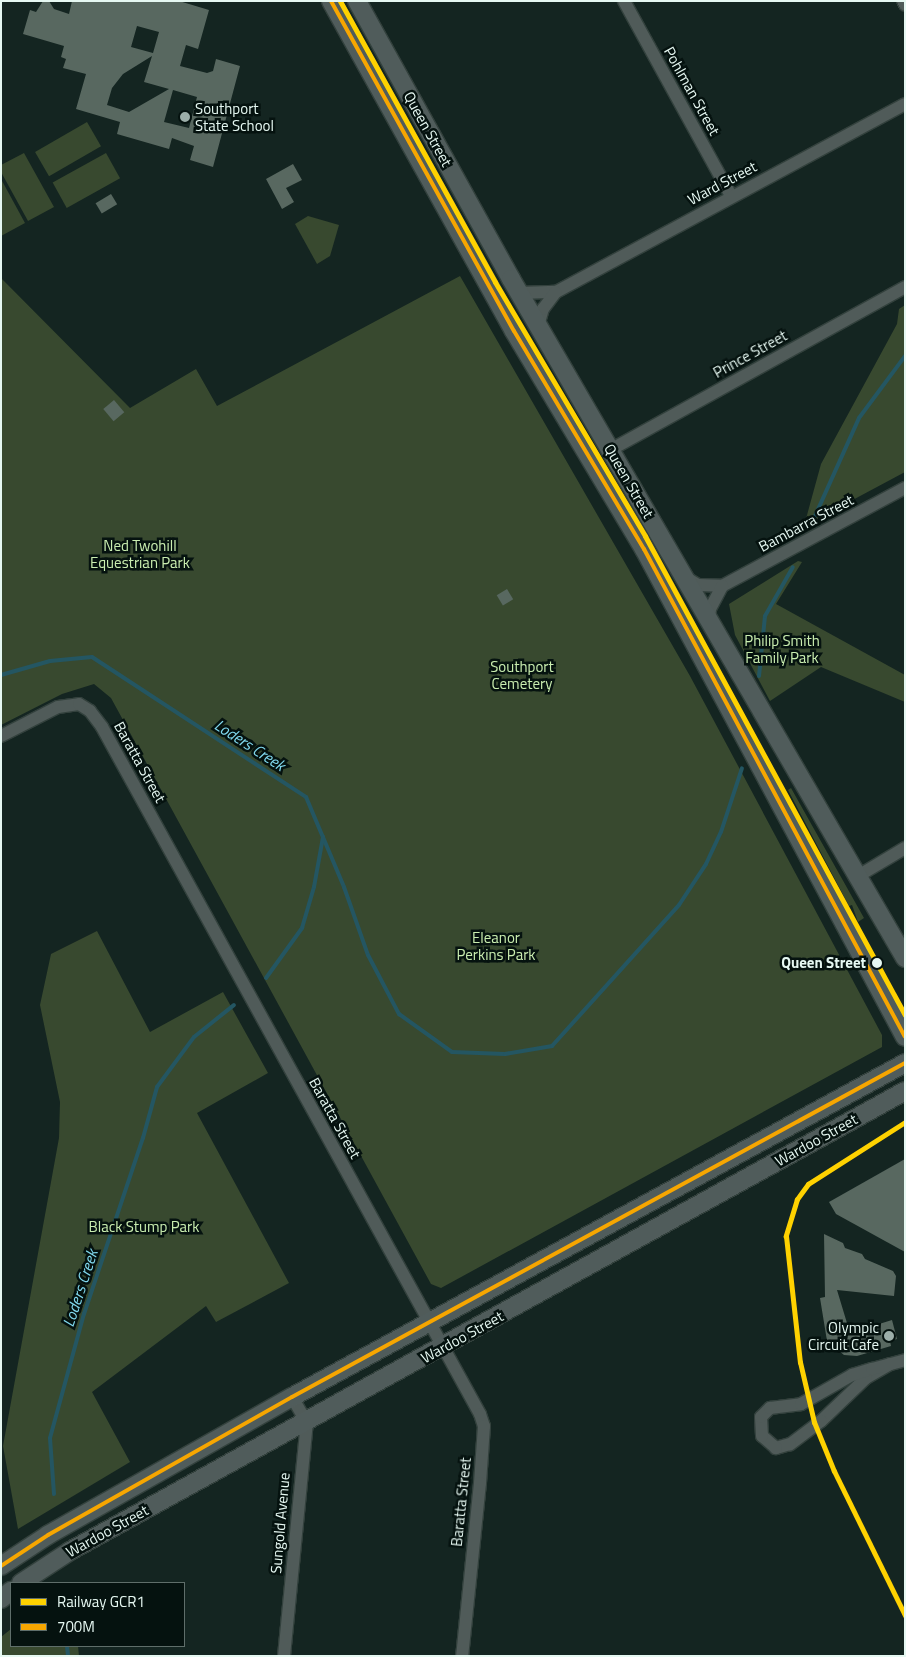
<!DOCTYPE html>
<style>
body{margin:0}
#map{position:relative;width:906px;height:1657px;overflow:hidden;background:#142521;font-family:"Titillium Web",sans-serif}
div>[style]{position:absolute}
.green>*{inset:0;background:#38492f;transform-origin:0 0}
.stream>*{height:4px;margin:-2px;padding:0 2px;transform-origin:2px;border-radius:2px;background:#245662}
.building>*{inset:0;background:#586860;transform-origin:0 0}
.roads{filter:drop-shadow(1px 0 #33413d) drop-shadow(-1px 0 #33413d) drop-shadow(0 1px #33413d) drop-shadow(0 -1px #33413d)}
.street>*{height:12px;margin:-6px;padding:0 6px;transform-origin:6px;border-radius:6px;background:#505b59}
.secondary>*{height:18px;margin:-9px;padding:0 9px;transform-origin:9px;border-radius:9px;background:#505c5b}
.bus-1>*{height:4px;margin:-2px;padding:0 2px;transform-origin:2px;border-radius:2px;background:#f7a600}
.rail-1>*{height:5px;margin:-2.5px;padding:0 2.5px;transform-origin:2.5px;border-radius:2.5px;background:#ffd200}
.dots>*{width:14px;height:14px;translate:-50% -50%;box-sizing:border-box;border:2px solid #05120f;border-radius:50%}
span{translate:-50% -50%;white-space:nowrap;text-align:center;line-height:1.15;-webkit-text-stroke:5px #05120f;paint-order:stroke}
.street-label{font-size:15px;color:#e6f8f2}
.poi-label{font-size:15px;color:#e6f8f2}
.left{translate:0 -50%;text-align:left}
.right{translate:-100% -50%;text-align:right}
.park-label{font-size:15px;color:#caeeb0}
.stop-label{font-size:15px;color:#e6f8f2;font-weight:700}
.water-label{font-size:16px;color:#81d9ee;font-style:italic}
.frame{position:absolute;inset:0;border:2px solid #e6f8f2;pointer-events:none}
.legend{position:absolute;left:10px;top:1582px;width:175px;height:65px;box-sizing:border-box;background:#05120f;border:1px solid #5f6e6a;margin:0;padding:6px 9px;list-style:none;font-size:15px;color:#e6f8f2}
.legend li{display:flex;align-items:center;gap:10px;height:25px}
.legend b{width:25px;border:1px solid #5f6e6a}
</style>
<div id="map">
<div class="green">
<div style="left:87px;top:122px;width:28px;height:60px;rotate:60deg"></div>
<div style="clip-path:polygon(24px 153px,54px 207px,28px 221px,1px 172px,1px 165px)"></div>
<div style="left:106px;top:153px;width:29px;height:61px;rotate:61deg"></div>
<div style="clip-path:polygon(1px 179px,25px 223px,1px 236px)"></div>
<div style="clip-path:polygon(308px 216px,339px 225px,330px 256px,317px 264px,295px 224px)"></div>
<div style="clip-path:polygon(460px 276px,690px 676px,882px 1035px,882px 1047px,441px 1288px,431px 1284px,111px 698px,94px 684px,62px 694px,1px 725px,1px 278px,130px 408px,196px 369px,217px 406px)"></div>
<div style="clip-path:polygon(905px 305px,905px 472px,804px 526px,821px 464px,897px 324px,899px 309px)"></div>
<div style="clip-path:polygon(798px 561px,802px 562px,776px 604px,905px 675px,905px 702px,821px 667px,770px 701px,735px 635px,729px 604px)"></div>
<div style="clip-path:polygon(791px 788px,864px 918px,858px 922px,852px 905px,849px 906px,788px 790px)"></div>
<div style="clip-path:polygon(97px 931px,150px 1032px,223px 992px,268px 1073px,197px 1113px,289px 1283px,216px 1322px,206px 1306px,92px 1392px,130px 1462px,18px 1529px,3px 1446px,59px 1138px,60px 1102px,40px 1005px,51px 954px)"></div>
<div style="clip-path:polygon(11px 1629px,11px 1646px,78px 1646px,79px 1656px,1px 1656px,1px 1637px)"></div>
</div>
<div class="stream">
<div style="left:815px;top:516px;width:107px;rotate:-65.8deg"></div>
<div style="left:859px;top:418px;width:77px;rotate:-53.4deg"></div>
<div style="left:1px;top:675px;width:51px;rotate:-15.9deg"></div>
<div style="left:50px;top:661px;width:42px;rotate:-5.4deg"></div>
<div style="left:92px;top:657px;width:256px;rotate:33.2deg"></div>
<div style="left:306px;top:797px;width:98px;rotate:67.1deg"></div>
<div style="left:344px;top:887px;width:72px;rotate:70.6deg"></div>
<div style="left:368px;top:955px;width:67px;rotate:62.3deg"></div>
<div style="left:399px;top:1014px;width:65px;rotate:35.6deg"></div>
<div style="left:452px;top:1052px;width:53px;rotate:2.2deg"></div>
<div style="left:505px;top:1054px;width:48px;rotate:-9.7deg"></div>
<div style="left:552px;top:1046px;width:190px;rotate:-48deg"></div>
<div style="left:679px;top:905px;width:49px;rotate:-56.6deg"></div>
<div style="left:706px;top:864px;width:35px;rotate:-65deg"></div>
<div style="left:721px;top:832px;width:67px;rotate:-71.8deg"></div>
<div style="left:759px;top:676px;width:60px;rotate:-84.3deg"></div>
<div style="left:765px;top:616px;width:56px;rotate:-60.3deg"></div>
<div style="left:266px;top:978px;width:62px;rotate:-54.2deg"></div>
<div style="left:302px;top:928px;width:43px;rotate:-73.7deg"></div>
<div style="left:314px;top:887px;width:51px;rotate:-79.8deg"></div>
<div style="left:54px;top:1494px;width:56px;rotate:-94.1deg"></div>
<div style="left:50px;top:1438px;width:129px;rotate:-74.7deg"></div>
<div style="left:84px;top:1314px;width:186px;rotate:-71.5deg"></div>
<div style="left:143px;top:1138px;width:53px;rotate:-74.6deg"></div>
<div style="left:157px;top:1087px;width:62px;rotate:-53.5deg"></div>
<div style="left:194px;top:1037px;width:51px;rotate:-38.7deg"></div>
<div style="left:67px;top:1646px;width:10px;rotate:84deg"></div>
</div>
<div class="building">
<div style="clip-path:polygon(evenodd,43px 1px,49px 1px,54px 9px,69px 14px,72px 1px,179px 1px,209px 10px,198px 49px,186px 45px,180px 66px,207px 73px,213px 71px,216px 59px,240px 66px,213px 167px,190px 160px,194px 146px,172px 138px,169px 149px,117px 134px,120px 122px,76px 109px,86px 74px,63px 68px,66px 59px,61px 57px,64px 46px,23px 34px,30px 10px,36px 12px,43px 1px,137px 26px,159px 32px,153px 53px,131px 47px,137px 26px,43px 1px,152px 56px,144px 82px,169px 89px,129px 112px,107px 105px,112px 88px,123px 74px,152px 56px,43px 1px,173px 90px,197px 97px,189px 128px,164px 122px,173px 90px)"></div>
<div style="clip-path:polygon(293px 164px,302px 180px,286px 188px,294px 202px,282px 209px,266px 179px)"></div>
<div style="left:111px;top:194px;width:12px;height:18px;rotate:59deg"></div>
<div style="left:114px;top:400px;width:16px;height:14px;rotate:50deg"></div>
<div style="left:507px;top:589px;width:12px;height:12px;rotate:59deg"></div>
<div style="clip-path:polygon(905px 1159px,905px 1252px,836px 1214px,829px 1202px)"></div>
<div style="clip-path:polygon(824px 1234px,843px 1243px,845px 1248px,862px 1254px,865px 1259px,893px 1271px,896px 1276px,894px 1296px,837px 1290px,850px 1333px,892px 1320px,897px 1339px,890px 1341px,891px 1346px,857px 1356px,844px 1355px,827px 1341px,820px 1298px,825px 1297px)"></div>
</div>
<div class="roads">
<div class="street">
<div style="left:624px;top:1px;width:222px;rotate:61.2deg"></div>
<div style="left:903px;top:1px;width:4px;rotate:63deg"></div>
<div style="left:519px;top:293px;width:37px;rotate:-2deg"></div>
<div style="left:556px;top:292px;width:396px;rotate:-28.3deg"></div>
<div style="left:538px;top:326px;width:18px;rotate:-74deg"></div>
<div style="left:543px;top:309px;width:21px;rotate:-53deg"></div>
<div style="left:612px;top:449px;width:335px;rotate:-28.9deg"></div>
<div style="left:685px;top:577px;width:15px;rotate:32deg"></div>
<div style="left:698px;top:585px;width:24px;rotate:2deg"></div>
<div style="left:722px;top:586px;width:208px;rotate:-28.2deg"></div>
<div style="left:709px;top:622px;width:13px;rotate:-86deg"></div>
<div style="left:710px;top:609px;width:26px;rotate:-62deg"></div>
<div style="left:1px;top:736px;width:64px;rotate:-27deg"></div>
<div style="left:58px;top:707px;width:21px;rotate:-8deg"></div>
<div style="left:79px;top:704px;width:13px;rotate:32deg"></div>
<div style="left:90px;top:711px;width:20px;rotate:53deg"></div>
<div style="left:102px;top:727px;width:784px;rotate:61.18deg"></div>
<div style="left:480px;top:1414px;width:13px;rotate:72deg"></div>
<div style="left:484px;top:1426px;width:57px;rotate:94deg"></div>
<div style="left:480px;top:1483px;width:174px;rotate:95.9deg"></div>
<div style="left:858px;top:876px;width:55px;rotate:-30.8deg"></div>
<div style="left:890px;top:1364px;width:28px;rotate:150deg"></div>
<div style="left:866px;top:1378px;width:62px;rotate:136.3deg"></div>
<div style="left:821px;top:1421px;width:39px;rotate:143deg"></div>
<div style="left:790px;top:1444px;width:15px;rotate:164deg"></div>
<div style="left:776px;top:1448px;width:18px;rotate:-139deg"></div>
<div style="left:762px;top:1436px;width:19px;rotate:-93deg"></div>
<div style="left:761px;top:1417px;width:13px;rotate:-45deg"></div>
<div style="left:770px;top:1408px;width:31px;rotate:-7deg"></div>
<div style="left:801px;top:1404px;width:59px;rotate:-29.6deg"></div>
<div style="left:852px;top:1375px;width:21px;rotate:-17deg"></div>
<div style="left:872px;top:1369px;width:34px;rotate:-15deg"></div>
<div style="left:284px;top:1656px;width:234px;rotate:-84.4deg"></div>
<div style="left:307px;top:1423px;width:30px;rotate:-120deg"></div>
</div>
<div class="secondary">
<div style="left:331px;top:1px;width:377px;rotate:61deg"></div>
<div style="left:514px;top:331px;width:254px;rotate:59.2deg"></div>
<div style="left:644px;top:549px;width:553px;rotate:61.86deg"></div>
<div style="left:357px;top:1px;width:318px;rotate:61deg"></div>
<div style="left:511px;top:279px;width:785px;rotate:59.87deg"></div>
<div style="left:1px;top:1566px;width:56px;rotate:-33.4deg"></div>
<div style="left:48px;top:1535px;width:280px;rotate:-29.5deg"></div>
<div style="left:292px;top:1397px;width:698px;rotate:-28.58deg"></div>
<div style="left:21px;top:1583px;width:59px;rotate:-33.1deg"></div>
<div style="left:70px;top:1551px;width:953px;rotate:-28.85deg"></div>
<div style="left:1px;top:1599px;width:13px;rotate:-39deg"></div>
</div>
</div>
<div class="bus-1">
<div style="left:331px;top:1px;width:377px;rotate:61deg"></div>
<div style="left:514px;top:331px;width:254px;rotate:59.2deg"></div>
<div style="left:644px;top:549px;width:553px;rotate:61.86deg"></div>
<div style="left:1px;top:1566px;width:56px;rotate:-33.4deg"></div>
<div style="left:48px;top:1535px;width:280px;rotate:-29.5deg"></div>
<div style="left:292px;top:1397px;width:698px;rotate:-28.58deg"></div>
</div>
<div class="rail-1">
<div style="left:340px;top:1px;width:321px;rotate:61.1deg"></div>
<div style="left:495px;top:282px;width:295px;rotate:59.4deg"></div>
<div style="left:645px;top:536px;width:545px;rotate:61.51deg"></div>
<div style="left:905px;top:1122px;width:115px;rotate:147.4deg"></div>
<div style="left:808px;top:1184px;width:19px;rotate:126deg"></div>
<div style="left:797px;top:1199px;width:39px;rotate:107deg"></div>
<div style="left:786px;top:1236px;width:127px;rotate:83.7deg"></div>
<div style="left:800px;top:1362px;width:62px;rotate:76.9deg"></div>
<div style="left:814px;top:1422px;width:53px;rotate:67.8deg"></div>
<div style="left:834px;top:1471px;width:161px;rotate:63.8deg"></div>
</div>
<div class="dots">
<div style="left:185px;top:117px;background:#9caea9"></div>
<div style="left:877px;top:963px;background:#e6f8f2"></div>
<div style="left:889px;top:1336px;background:#9caea9"></div>
</div>
<div class="street-label">
<span style="left:692px;top:91px;rotate:61deg">Pohlman Street</span>
<span style="left:428px;top:129px;rotate:61deg">Queen Street</span>
<span style="left:722px;top:183px;rotate:-28deg">Ward Street</span>
<span style="left:750px;top:354px;rotate:-29deg">Prince Street</span>
<span style="left:629px;top:481px;rotate:60deg">Queen Street</span>
<span style="left:806px;top:523px;rotate:-28deg">Bambarra Street</span>
<span style="left:140px;top:762px;rotate:61deg">Baratta Street</span>
<span style="left:335px;top:1118px;rotate:61deg">Baratta Street</span>
<span style="left:816px;top:1140px;rotate:-29deg">Wardoo Street</span>
<span style="left:462px;top:1337px;rotate:-29deg">Wardoo Street</span>
<span style="left:461px;top:1502px;rotate:-84deg">Baratta Street</span>
<span style="left:280px;top:1523px;rotate:-85deg">Sungold Avenue</span>
<span style="left:107px;top:1531px;rotate:-29deg">Wardoo Street</span>
</div>
<div class="poi-label">
<span class="left" style="left:195px;top:117px">Southport<br>State School</span>
<span class="right" style="left:879px;top:1336px">Olympic<br>Circuit Cafe</span>
</div>
<div class="park-label">
<span style="left:140px;top:554px">Ned Twohill<br>Equestrian Park</span>
<span style="left:782px;top:649px">Philip Smith<br>Family Park</span>
<span style="left:522px;top:675px">Southport<br>Cemetery</span>
<span style="left:496px;top:946px">Eleanor<br>Perkins Park</span>
<span style="left:144px;top:1227px">Black Stump Park</span>
</div>
<div class="stop-label">
<span class="right" style="left:866px;top:963px">Queen Street</span>
</div>
<div class="water-label">
<span style="left:250px;top:745px;rotate:33deg">Loders Creek</span>
<span style="left:80px;top:1288px;rotate:-72deg">Loders Creek</span>
</div>
<div class="frame"></div>
<ul class="legend">
<li><b style="height:6px;background:#ffd200"></b>Railway GCR1</li>
<li><b style="height:6px;background:#f7a600"></b>700M</li>
</ul>
</div>
